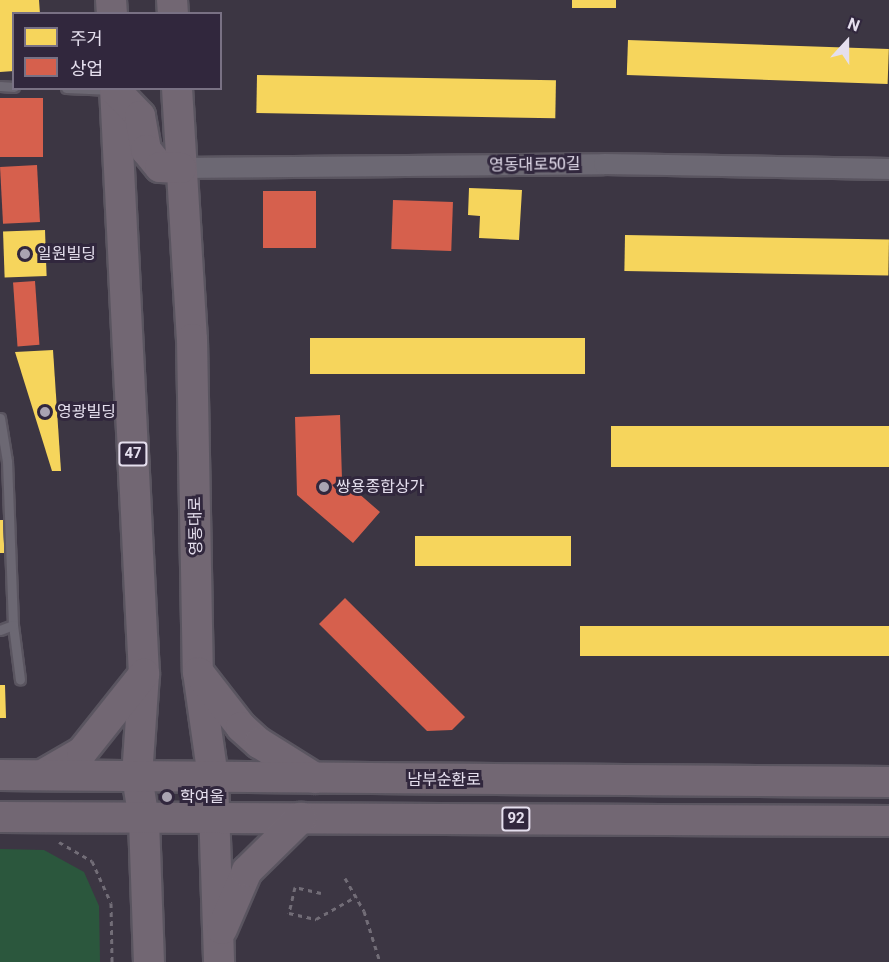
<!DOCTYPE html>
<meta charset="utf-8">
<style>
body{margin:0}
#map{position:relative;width:889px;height:962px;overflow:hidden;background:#3c3643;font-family:Roboto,"Noto Sans KR",sans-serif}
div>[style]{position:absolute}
.green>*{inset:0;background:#2b573d}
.homes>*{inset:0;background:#f6d55c;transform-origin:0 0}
.shops>*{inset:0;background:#d6604d;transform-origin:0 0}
.path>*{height:3px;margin-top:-1.5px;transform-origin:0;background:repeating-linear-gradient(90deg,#726d77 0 4.5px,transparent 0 9px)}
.roads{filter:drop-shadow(2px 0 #5a5560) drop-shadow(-2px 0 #5a5560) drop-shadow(0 2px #5a5560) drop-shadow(0 -2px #5a5560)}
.service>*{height:9px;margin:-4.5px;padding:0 4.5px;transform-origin:4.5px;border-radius:4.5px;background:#6c6873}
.minor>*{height:20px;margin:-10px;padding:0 10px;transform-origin:10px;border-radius:10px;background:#6c6873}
.primary>*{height:30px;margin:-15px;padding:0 15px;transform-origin:15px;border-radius:15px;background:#726773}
.dots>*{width:16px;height:16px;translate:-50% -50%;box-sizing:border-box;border:3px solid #31273d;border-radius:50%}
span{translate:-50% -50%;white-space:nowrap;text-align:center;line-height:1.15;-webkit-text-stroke:6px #31273d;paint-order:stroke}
.shield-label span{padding:2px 4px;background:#31273d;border:2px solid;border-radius:4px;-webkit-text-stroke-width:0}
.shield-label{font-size:15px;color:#e5dfee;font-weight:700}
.street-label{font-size:16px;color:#e5dfee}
.poi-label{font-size:16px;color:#e5dfee}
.left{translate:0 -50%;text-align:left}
.legend{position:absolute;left:12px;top:12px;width:210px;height:78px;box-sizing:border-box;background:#31273d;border:2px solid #797184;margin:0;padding:8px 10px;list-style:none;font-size:18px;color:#e5dfee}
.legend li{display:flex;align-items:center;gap:12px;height:30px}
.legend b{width:30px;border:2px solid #797184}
.north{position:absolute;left:817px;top:12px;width:60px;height:60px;-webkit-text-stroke:4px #31273d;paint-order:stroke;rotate:21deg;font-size:16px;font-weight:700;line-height:24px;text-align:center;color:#e5dfee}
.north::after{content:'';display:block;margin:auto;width:21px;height:27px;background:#e5dfee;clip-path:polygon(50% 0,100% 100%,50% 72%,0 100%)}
</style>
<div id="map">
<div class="green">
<div style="clip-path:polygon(0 849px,44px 850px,84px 872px,99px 906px,100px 962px,0 962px)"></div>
</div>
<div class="homes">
<div style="clip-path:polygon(0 0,39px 0,40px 14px,14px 14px,14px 71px,0 72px)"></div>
<div style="left:572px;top:0;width:44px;height:8px"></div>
<div style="left:628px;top:40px;width:261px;height:35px;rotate:2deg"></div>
<div style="left:257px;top:75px;width:299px;height:38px;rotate:1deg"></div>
<div style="clip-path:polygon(469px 188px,522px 190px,519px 240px,479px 238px,480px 216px,468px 215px)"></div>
<div style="left:45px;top:230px;width:46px;height:42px;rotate:88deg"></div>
<div style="left:625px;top:235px;width:264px;height:36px;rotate:1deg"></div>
<div style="left:310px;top:338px;width:275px;height:36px"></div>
<div style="clip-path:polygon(53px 350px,61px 471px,52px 471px,15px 352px)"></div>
<div style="left:889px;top:426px;width:41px;height:278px;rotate:90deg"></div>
<div style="left:0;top:520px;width:6px;height:33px"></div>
<div style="left:415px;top:536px;width:156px;height:30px"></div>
<div style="left:580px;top:626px;width:309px;height:30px"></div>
<div style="clip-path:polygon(0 685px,5px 685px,6px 718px,0 718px)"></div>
</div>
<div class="shops">
<div style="left:43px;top:98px;width:59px;height:43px;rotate:90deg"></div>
<div style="left:37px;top:165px;width:57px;height:37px;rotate:87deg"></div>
<div style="left:263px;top:191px;width:53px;height:57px"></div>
<div style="left:393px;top:200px;width:60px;height:49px;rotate:2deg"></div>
<div style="left:35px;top:281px;width:64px;height:22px;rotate:86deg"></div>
<div style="clip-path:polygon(340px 415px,342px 479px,380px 512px,353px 543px,297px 495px,295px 417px)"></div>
<div style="clip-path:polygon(345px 598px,465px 717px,452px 730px,427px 731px,319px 624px)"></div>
</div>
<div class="path">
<div style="left:59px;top:842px;width:38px;rotate:30deg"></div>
<div style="left:92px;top:861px;width:46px;rotate:65.7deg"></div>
<div style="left:111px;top:903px;width:59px;rotate:89deg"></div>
<div style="left:345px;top:878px;width:38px;rotate:60deg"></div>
<div style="left:364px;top:911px;width:53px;rotate:72.6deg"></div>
<div style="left:321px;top:893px;width:27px;rotate:-167deg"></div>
<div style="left:295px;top:887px;width:27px;rotate:103deg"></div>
<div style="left:289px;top:913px;width:28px;rotate:13deg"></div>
<div style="left:316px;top:919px;width:47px;rotate:-29.3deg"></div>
</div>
<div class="roads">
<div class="service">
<div style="left:0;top:86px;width:14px;rotate:4deg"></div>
<div style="left:66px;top:88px;width:46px;rotate:2.5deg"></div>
<div style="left:0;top:418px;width:44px;rotate:80.8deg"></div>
<div style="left:7px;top:461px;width:164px;rotate:87.9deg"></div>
<div style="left:13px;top:625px;width:55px;rotate:82.7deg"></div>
<div style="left:0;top:630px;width:14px;rotate:-21deg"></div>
</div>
<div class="minor">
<div style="left:181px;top:168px;width:423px;rotate:-0.5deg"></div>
<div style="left:604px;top:164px;width:285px;rotate:1deg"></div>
</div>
<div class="primary">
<div style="left:111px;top:0;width:14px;rotate:86deg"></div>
<div style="left:172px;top:0;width:14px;rotate:86deg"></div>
<div style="left:115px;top:88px;width:587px;rotate:87.17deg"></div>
<div style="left:144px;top:674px;width:102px;rotate:93.9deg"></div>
<div style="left:137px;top:776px;width:45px;rotate:81deg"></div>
<div style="left:144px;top:820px;width:142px;rotate:88deg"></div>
<div style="left:177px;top:88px;width:251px;rotate:86.6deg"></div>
<div style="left:192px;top:339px;width:333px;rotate:89deg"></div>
<div style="left:198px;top:672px;width:107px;rotate:81.9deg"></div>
<div style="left:213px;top:778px;width:184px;rotate:88.1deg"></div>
<div style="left:115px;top:90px;width:36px;rotate:46deg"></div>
<div style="left:140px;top:116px;width:35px;rotate:80deg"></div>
<div style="left:146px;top:150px;width:22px;rotate:51deg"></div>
<div style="left:160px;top:167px;width:21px;rotate:3deg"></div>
<div style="left:199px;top:673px;width:68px;rotate:52.1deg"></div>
<div style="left:241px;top:727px;width:24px;rotate:42deg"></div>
<div style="left:259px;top:743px;width:66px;rotate:32deg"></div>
<div style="left:44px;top:774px;width:44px;rotate:-30.1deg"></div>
<div style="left:82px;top:752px;width:100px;rotate:-51.5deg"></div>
<div style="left:0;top:775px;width:889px;rotate:0.45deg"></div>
<div style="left:0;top:817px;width:889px;rotate:0.26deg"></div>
<div style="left:222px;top:929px;width:63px;rotate:-66.7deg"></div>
<div style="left:247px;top:871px;width:76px;rotate:-44.5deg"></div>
</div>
</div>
<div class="dots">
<div style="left:25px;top:254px;background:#aaa4b2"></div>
<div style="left:45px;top:412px;background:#aaa4b2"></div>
<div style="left:324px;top:487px;background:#aaa4b2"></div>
<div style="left:167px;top:797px;background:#aaa4b2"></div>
</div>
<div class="shield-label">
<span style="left:133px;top:454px">47</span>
<span style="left:516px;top:819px">92</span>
</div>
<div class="street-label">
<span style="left:535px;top:165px;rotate:-1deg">영동대로50길</span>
<span style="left:196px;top:526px;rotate:-91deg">영동대로</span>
<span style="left:444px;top:780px">남부순환로</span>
</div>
<div class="poi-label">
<span class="left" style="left:37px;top:254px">일원빌딩</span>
<span class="left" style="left:57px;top:412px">영광빌딩</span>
<span class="left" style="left:336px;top:487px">쌍용종합상가</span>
<span class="left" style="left:180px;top:797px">학여울</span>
</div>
<ul class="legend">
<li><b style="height:16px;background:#f6d55c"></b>주거</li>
<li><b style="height:16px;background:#d6604d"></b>상업</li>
</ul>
<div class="north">N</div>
</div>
